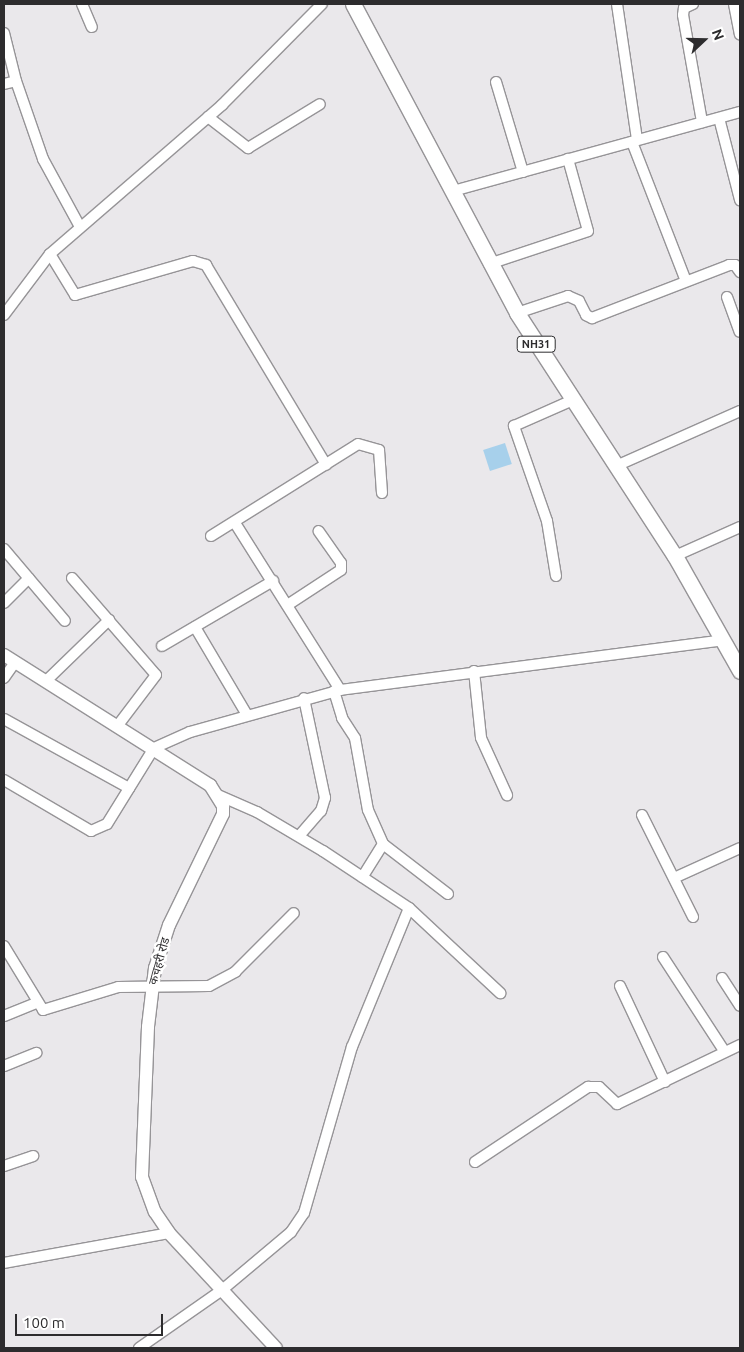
<!DOCTYPE html>
<meta charset="utf-8">
<style>
body{margin:0}
#map{position:relative;width:744px;height:1352px;overflow:hidden;background:#eae8eb;font-family:Ubuntu,"Noto Sans Devanagari",sans-serif}
div>[style]{position:absolute}
.water>*{inset:0;background:#a7d0eb;transform-origin:0 0}
.roads{filter:drop-shadow(1px 0 #969497) drop-shadow(-1px 0 #969497) drop-shadow(0 1px #969497) drop-shadow(0 -1px #969497)}
.minor>*{height:10px;margin:-5px;padding:0 5px;transform-origin:5px;border-radius:5px;background:#fff}
.major>*{height:12px;margin:-6px;padding:0 6px;transform-origin:6px;border-radius:6px;background:#fff}
.highway>*{height:15px;margin:-7.5px;padding:0 7.5px;transform-origin:7.5px;border-radius:7.5px;background:#fff}
span{translate:-50% -50%;white-space:nowrap;text-align:center;line-height:1.15;-webkit-text-stroke:5px #fff;paint-order:stroke}
.shield-label span{padding:1px 4px;background:#fff;border:1px solid;border-radius:4px;-webkit-text-stroke-width:0}
.shield-label{font-size:11px;color:#2d2c2e;font-weight:700}
.street-label{font-size:12px;color:#2d2c2e}
.frame{position:absolute;inset:0;border:5px solid #2d2c2e;pointer-events:none}
.north{position:absolute;left:679px;top:15px;width:50px;height:50px;-webkit-text-stroke:4px #fff;paint-order:stroke;rotate:69deg;font-size:14px;font-weight:700;line-height:20px;text-align:center;color:#2d2c2e}
.north::after{content:'';display:block;margin:auto;width:18px;height:22px;background:#2d2c2e;clip-path:polygon(50% 0,100% 100%,50% 72%,0 100%)}
.scale{position:absolute;left:15px;top:1314px;width:148px;height:22px;box-sizing:border-box;border:2px solid #2d2c2e;border-top:0;padding-left:6px;font-size:15px;line-height:18px;white-space:nowrap;color:#2d2c2e;-webkit-text-stroke:4px #fff;paint-order:stroke}
</style>
<div id="map">
<div class="water">
<div style="left:505px;top:443px;width:22px;height:23px;rotate:72deg"></div>
</div>
<div class="roads">
<div class="minor">
<div style="left:82px;top:4px;width:25px;rotate:67deg"></div>
<div style="left:617px;top:4px;width:137px;rotate:81.6deg"></div>
<div style="left:693px;top:4px;width:10px;rotate:156deg"></div>
<div style="left:684px;top:8px;width:7px;rotate:98deg"></div>
<div style="left:683px;top:15px;width:109px;rotate:79.9deg"></div>
<div style="left:734px;top:4px;width:31px;rotate:79deg"></div>
<div style="left:4px;top:33px;width:49px;rotate:76deg"></div>
<div style="left:496px;top:82px;width:94px;rotate:73.3deg"></div>
<div style="left:4px;top:84px;width:12px;rotate:-14deg"></div>
<div style="left:16px;top:81px;width:83px;rotate:70.9deg"></div>
<div style="left:43px;top:159px;width:77px;rotate:61.4deg"></div>
<div style="left:208px;top:117px;width:51px;rotate:37.8deg"></div>
<div style="left:248px;top:148px;width:84px;rotate:-31.4deg"></div>
<div style="left:719px;top:118px;width:85px;rotate:75.6deg"></div>
<div style="left:632px;top:142px;width:149px;rotate:68.8deg"></div>
<div style="left:453px;top:191px;width:298px;rotate:-15.4deg"></div>
<div style="left:50px;top:254px;width:48px;rotate:58.6deg"></div>
<div style="left:75px;top:295px;width:123px;rotate:-16.1deg"></div>
<div style="left:193px;top:261px;width:14px;rotate:17deg"></div>
<div style="left:206px;top:265px;width:233px;rotate:59deg"></div>
<div style="left:489px;top:264px;width:104px;rotate:-18.4deg"></div>
<div style="left:588px;top:231px;width:75px;rotate:-105.5deg"></div>
<div style="left:727px;top:297px;width:37px;rotate:70deg"></div>
<div style="left:517px;top:313px;width:54px;rotate:-18.4deg"></div>
<div style="left:568px;top:296px;width:12px;rotate:24deg"></div>
<div style="left:579px;top:301px;width:16px;rotate:63deg"></div>
<div style="left:586px;top:315px;width:7px;rotate:27deg"></div>
<div style="left:592px;top:318px;width:147px;rotate:-21.1deg"></div>
<div style="left:729px;top:265px;width:6px"></div>
<div style="left:735px;top:265px;width:9px;rotate:54deg"></div>
<div style="left:4px;top:315px;width:76px;rotate:-53deg"></div>
<div style="left:50px;top:254px;width:228px;rotate:-40.9deg"></div>
<div style="left:222px;top:105px;width:142px;rotate:-45.3deg"></div>
<div style="left:616px;top:466px;width:136px;rotate:-23.9deg"></div>
<div style="left:235px;top:523px;width:197px;rotate:57.8deg"></div>
<div style="left:211px;top:536px;width:173px;rotate:-32deg"></div>
<div style="left:358px;top:444px;width:22px;rotate:16deg"></div>
<div style="left:379px;top:450px;width:43px;rotate:86deg"></div>
<div style="left:4px;top:549px;width:94px;rotate:49.7deg"></div>
<div style="left:675px;top:556px;width:71px;rotate:-24deg"></div>
<div style="left:556px;top:576px;width:56px;rotate:-99.3deg"></div>
<div style="left:547px;top:521px;width:101px;rotate:-109.2deg"></div>
<div style="left:514px;top:426px;width:64px;rotate:-23.8deg"></div>
<div style="left:72px;top:578px;width:128px;rotate:49.1deg"></div>
<div style="left:156px;top:675px;width:63px;rotate:127.2deg"></div>
<div style="left:4px;top:603px;width:35px;rotate:-45deg"></div>
<div style="left:289px;top:604px;width:62px;rotate:-33.2deg"></div>
<div style="left:341px;top:570px;width:7px;rotate:-90deg"></div>
<div style="left:341px;top:563px;width:39px;rotate:-125deg"></div>
<div style="left:195px;top:627px;width:102px;rotate:59.4deg"></div>
<div style="left:162px;top:646px;width:129px;rotate:-30.4deg"></div>
<div style="left:474px;top:671px;width:67px;rotate:84deg"></div>
<div style="left:481px;top:738px;width:63px;rotate:65.5deg"></div>
<div style="left:4px;top:678px;width:19px;rotate:-55deg"></div>
<div style="left:46px;top:681px;width:88px;rotate:-44.1deg"></div>
<div style="left:334px;top:691px;width:28px;rotate:73deg"></div>
<div style="left:342px;top:718px;width:24px;rotate:57deg"></div>
<div style="left:355px;top:738px;width:73px;rotate:79.8deg"></div>
<div style="left:368px;top:810px;width:37px;rotate:66deg"></div>
<div style="left:383px;top:844px;width:39px;rotate:122deg"></div>
<div style="left:4px;top:719px;width:143px;rotate:28.9deg"></div>
<div style="left:4px;top:780px;width:101px;rotate:30.4deg"></div>
<div style="left:91px;top:831px;width:17px;rotate:-24deg"></div>
<div style="left:107px;top:824px;width:89px;rotate:-58.3deg"></div>
<div style="left:154px;top:748px;width:39px;rotate:-24deg"></div>
<div style="left:190px;top:732px;width:156px;rotate:-15.6deg"></div>
<div style="left:340px;top:690px;width:387px;rotate:-7.4deg"></div>
<div style="left:218px;top:795px;width:43px;rotate:23.6deg"></div>
<div style="left:257px;top:812px;width:77px;rotate:30.6deg"></div>
<div style="left:323px;top:851px;width:103px;rotate:33.5deg"></div>
<div style="left:409px;top:908px;width:125px;rotate:43deg"></div>
<div style="left:642px;top:815px;width:114px;rotate:63.4deg"></div>
<div style="left:299px;top:836px;width:33px;rotate:-49deg"></div>
<div style="left:321px;top:811px;width:14px;rotate:-73deg"></div>
<div style="left:325px;top:798px;width:102px;rotate:-101.9deg"></div>
<div style="left:383px;top:844px;width:82px;rotate:37.6deg"></div>
<div style="left:674px;top:878px;width:72px;rotate:-24.4deg"></div>
<div style="left:4px;top:946px;width:75px;rotate:58.6deg"></div>
<div style="left:43px;top:1010px;width:78px;rotate:-17deg"></div>
<div style="left:118px;top:987px;width:91px;rotate:-0.6deg"></div>
<div style="left:209px;top:986px;width:30px;rotate:-28deg"></div>
<div style="left:235px;top:972px;width:83px;rotate:-45deg"></div>
<div style="left:663px;top:957px;width:113px;rotate:56.9deg"></div>
<div style="left:722px;top:978px;width:33px;rotate:57deg"></div>
<div style="left:620px;top:986px;width:106px;rotate:64.9deg"></div>
<div style="left:4px;top:1016px;width:35px;rotate:-22deg"></div>
<div style="left:4px;top:1066px;width:35px;rotate:-22deg"></div>
<div style="left:475px;top:1162px;width:136px;rotate:-33.6deg"></div>
<div style="left:588px;top:1087px;width:11px"></div>
<div style="left:599px;top:1087px;width:25px;rotate:43deg"></div>
<div style="left:617px;top:1104px;width:136px;rotate:-25.6deg"></div>
<div style="left:4px;top:1166px;width:31px;rotate:-19deg"></div>
<div style="left:4px;top:1263px;width:168px;rotate:-10.3deg"></div>
<div style="left:139px;top:1348px;width:101px;rotate:-34.9deg"></div>
<div style="left:222px;top:1290px;width:90px;rotate:-40deg"></div>
<div style="left:291px;top:1232px;width:23px;rotate:-56deg"></div>
<div style="left:304px;top:1213px;width:173px;rotate:-73.9deg"></div>
<div style="left:352px;top:1047px;width:150px;rotate:-67.7deg"></div>
</div>
<div class="major">
<div style="left:4px;top:655px;width:244px;rotate:32.3deg"></div>
<div style="left:210px;top:785px;width:25px;rotate:58deg"></div>
<div style="left:223px;top:806px;width:8px;rotate:90deg"></div>
<div style="left:223px;top:814px;width:123px;rotate:115.9deg"></div>
<div style="left:169px;top:925px;width:45px;rotate:108deg"></div>
<div style="left:155px;top:968px;width:59px;rotate:96.8deg"></div>
<div style="left:148px;top:1027px;width:150px;rotate:92.3deg"></div>
<div style="left:142px;top:1177px;width:37px;rotate:70deg"></div>
<div style="left:155px;top:1212px;width:25px;rotate:56deg"></div>
<div style="left:169px;top:1233px;width:157px;rotate:47.1deg"></div>
</div>
<div class="highway">
<div style="left:353px;top:4px;width:350px;rotate:62deg"></div>
<div style="left:517px;top:313px;width:290px;rotate:57deg"></div>
<div style="left:675px;top:556px;width:132px;rotate:60.5deg"></div>
</div>
</div>
<div class="shield-label">
<span style="left:536px;top:344px">NH31</span>
</div>
<div class="street-label">
<span style="left:159px;top:961px;rotate:-74deg">कचहरी रोड</span>
</div>
<div class="frame"></div>
<div class="north">N</div>
<div class="scale">100 m</div>
</div>
